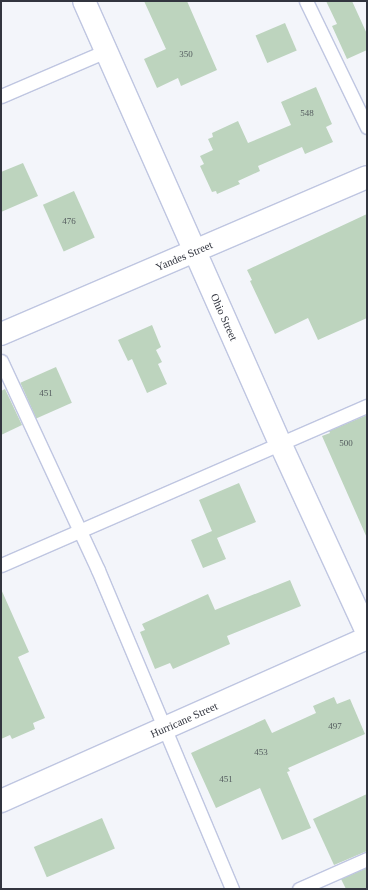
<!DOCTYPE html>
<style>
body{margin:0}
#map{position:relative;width:368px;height:890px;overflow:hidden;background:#f3f5fa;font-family:"Times New Roman",serif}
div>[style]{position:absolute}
.building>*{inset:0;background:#bdd4be;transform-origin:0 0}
.roads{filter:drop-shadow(1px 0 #bfc6e1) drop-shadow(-1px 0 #bfc6e1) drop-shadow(0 1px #bfc6e1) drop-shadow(0 -1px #bfc6e1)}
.lane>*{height:13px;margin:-6.5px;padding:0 6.5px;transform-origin:6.5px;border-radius:6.5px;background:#fff}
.street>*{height:22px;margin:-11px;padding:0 11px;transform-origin:11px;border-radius:11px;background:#fff}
span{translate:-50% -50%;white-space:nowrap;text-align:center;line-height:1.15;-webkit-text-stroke:3.5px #fff;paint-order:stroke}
.number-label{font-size:9px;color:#555d5f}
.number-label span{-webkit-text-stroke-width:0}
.street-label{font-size:11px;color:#32353f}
.frame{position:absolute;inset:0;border:2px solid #32353f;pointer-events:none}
</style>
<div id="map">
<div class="building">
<div style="clip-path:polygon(144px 1px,187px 1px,217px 70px,181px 86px,178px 78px,157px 88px,144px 59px,166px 49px)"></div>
<div style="clip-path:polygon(326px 1px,352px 1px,367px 34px,367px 50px,347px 59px,332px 26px,337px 24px)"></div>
<div style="left:285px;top:23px;width:30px;height:32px;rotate:67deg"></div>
<div style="clip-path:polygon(316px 87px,332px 124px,326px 127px,333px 142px,305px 154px,302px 147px,258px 166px,260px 171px,238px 181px,240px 184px,217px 194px,216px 191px,212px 192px,200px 166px,204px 164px,200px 156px,213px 150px,208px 139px,213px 137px,212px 133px,238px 121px,248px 143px,291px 125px,281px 102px)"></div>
<div style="clip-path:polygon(23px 163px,38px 196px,1px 212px,1px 172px)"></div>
<div style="left:74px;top:191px;width:51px;height:34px;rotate:66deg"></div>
<div style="clip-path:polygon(367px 214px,367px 318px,318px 340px,308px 318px,275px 334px,250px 281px,252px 280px,247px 270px)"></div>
<div style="clip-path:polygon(152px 325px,161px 347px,156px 350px,162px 362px,158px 364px,167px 384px,147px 393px,132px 359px,128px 361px,118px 340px)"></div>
<div style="left:56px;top:367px;width:39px;height:39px;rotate:66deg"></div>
<div style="clip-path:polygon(5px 389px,22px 425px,1px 435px,1px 391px)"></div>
<div style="clip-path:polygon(367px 415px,367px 538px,322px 436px,330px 433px,329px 431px)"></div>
<div style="clip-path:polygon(239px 483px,256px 522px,217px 538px,226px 559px,203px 568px,191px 540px,212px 531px,199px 500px)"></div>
<div style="clip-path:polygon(290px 580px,301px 606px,227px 636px,230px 644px,173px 669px,170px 663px,155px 669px,140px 632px,145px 630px,142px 624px,208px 594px,215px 610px)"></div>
<div style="clip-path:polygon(1px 589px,29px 652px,18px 657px,45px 718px,33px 723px,35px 729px,12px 739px,10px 735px,1px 739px)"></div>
<div style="clip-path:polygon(334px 697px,337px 704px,350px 699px,365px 734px,288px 768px,290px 771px,287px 772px,311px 828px,282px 840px,260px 788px,216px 808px,191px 753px,265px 719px,272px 733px,316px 713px,313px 706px)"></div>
<div style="clip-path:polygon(367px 794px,367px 851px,334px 865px,313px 819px)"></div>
<div style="left:102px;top:818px;width:33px;height:74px;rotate:67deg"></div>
<div style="clip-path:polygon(367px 868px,367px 889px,346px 889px,341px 879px)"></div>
</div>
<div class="roads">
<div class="lane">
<div style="left:306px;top:1px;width:140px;rotate:64.2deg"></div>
<div style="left:1px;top:96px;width:114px;rotate:-23.2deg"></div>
<div style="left:1px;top:361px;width:230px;rotate:65.1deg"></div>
<div style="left:98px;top:570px;width:346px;rotate:67.2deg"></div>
<div style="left:1px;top:565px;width:399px;rotate:-23.5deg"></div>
<div style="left:299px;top:889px;width:74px;rotate:-23.8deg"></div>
</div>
<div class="street">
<div style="left:84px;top:1px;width:484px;rotate:66.1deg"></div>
<div style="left:280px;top:443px;width:208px;rotate:65.3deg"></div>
<div style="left:1px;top:334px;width:398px;rotate:-23.2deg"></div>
<div style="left:1px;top:801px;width:401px;rotate:-24deg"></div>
</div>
</div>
<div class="number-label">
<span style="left:186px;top:54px">350</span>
<span style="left:307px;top:113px">548</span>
<span style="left:69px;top:221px">476</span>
<span style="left:46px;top:393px">451</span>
<span style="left:346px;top:443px">500</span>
<span style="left:335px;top:726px">497</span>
<span style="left:261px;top:752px">453</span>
<span style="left:226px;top:779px">451</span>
</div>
<div class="street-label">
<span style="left:184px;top:256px;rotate:-23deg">Yandes Street</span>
<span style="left:224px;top:317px;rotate:66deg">Ohio Street</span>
<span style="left:184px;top:720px;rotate:-24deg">Hurricane Street</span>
</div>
<div class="frame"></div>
</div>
